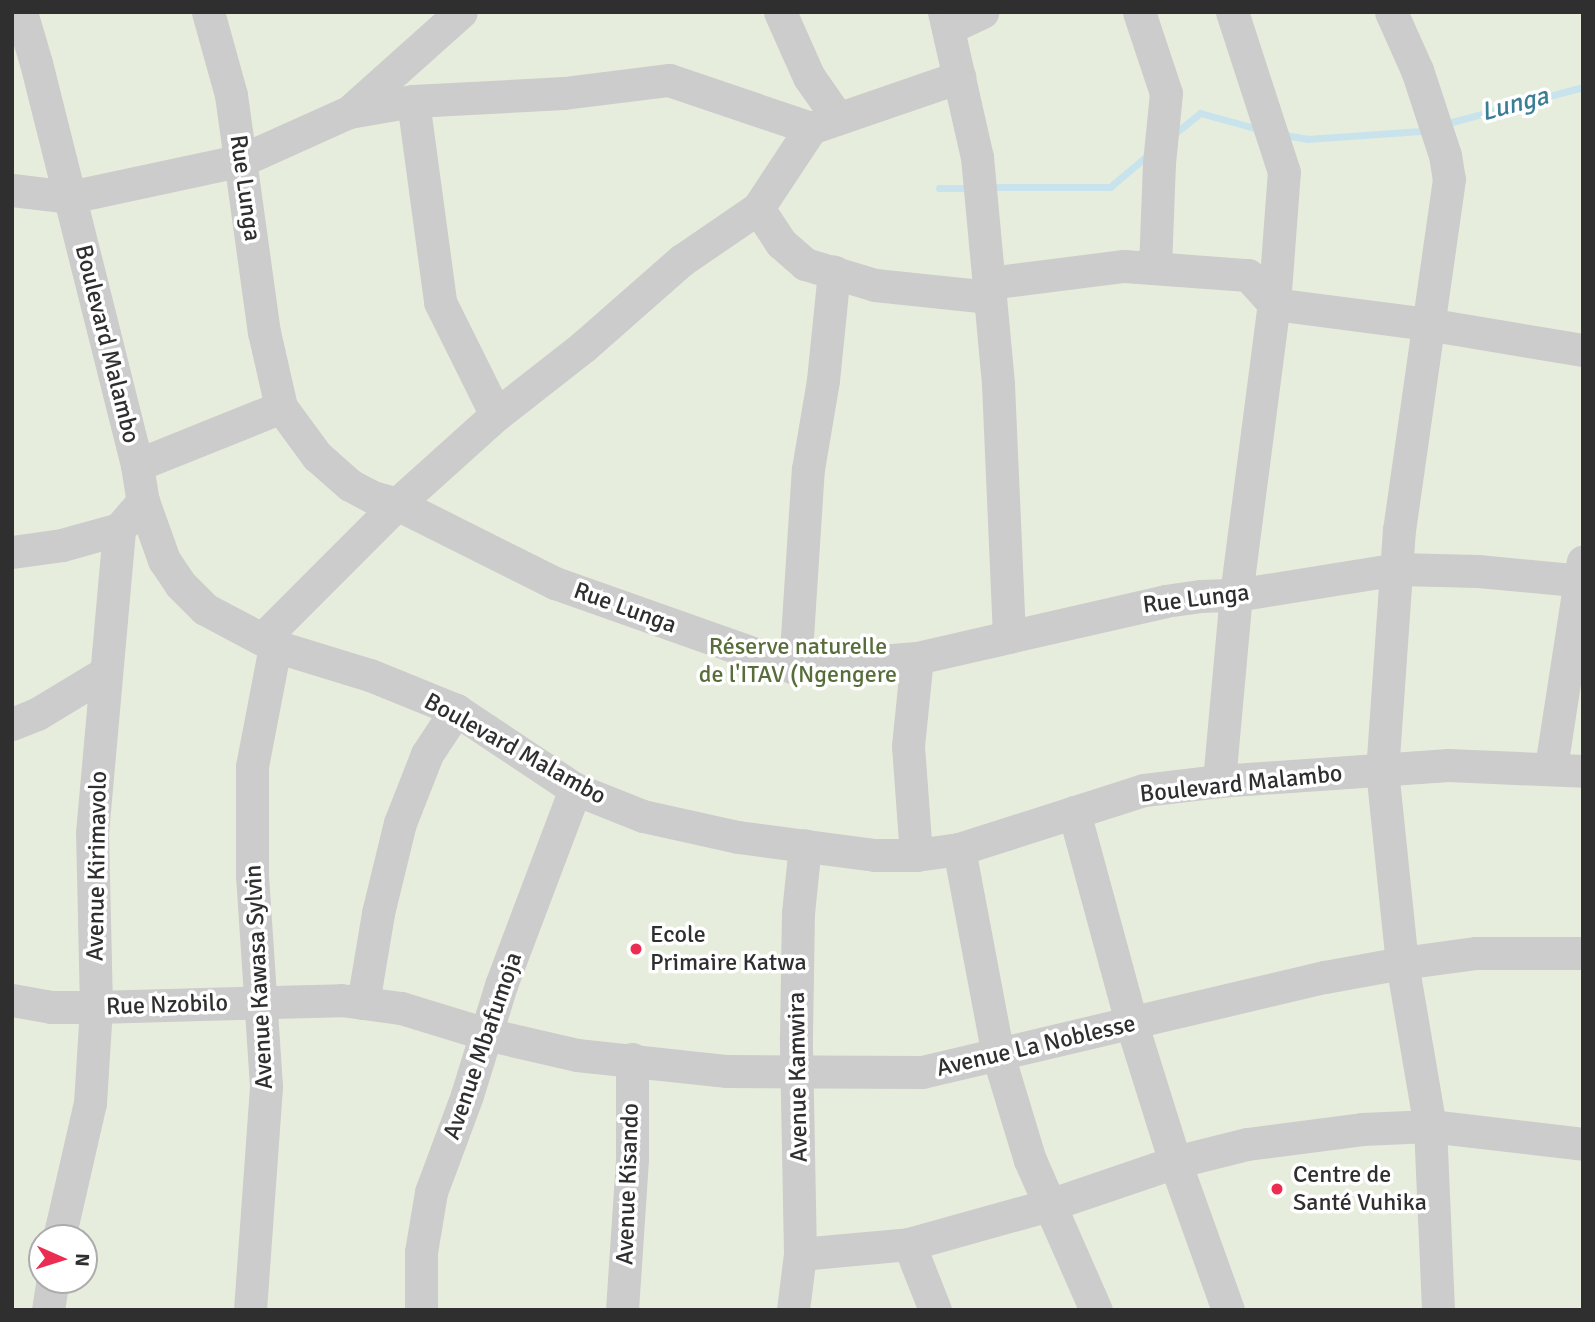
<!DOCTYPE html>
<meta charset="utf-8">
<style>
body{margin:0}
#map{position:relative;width:1595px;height:1322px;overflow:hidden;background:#fff;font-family:Signika,sans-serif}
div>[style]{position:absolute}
.green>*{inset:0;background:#e7eddd}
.stream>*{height:7px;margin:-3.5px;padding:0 3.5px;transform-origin:3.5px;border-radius:3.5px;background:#c9e3ed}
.minor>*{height:33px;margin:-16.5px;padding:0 16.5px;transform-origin:16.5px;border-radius:16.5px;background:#ccc}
.dots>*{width:19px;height:19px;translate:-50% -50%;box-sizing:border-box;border:4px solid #fff;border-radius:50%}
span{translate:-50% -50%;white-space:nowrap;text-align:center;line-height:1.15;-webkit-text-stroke:7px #fff;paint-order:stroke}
.street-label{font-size:24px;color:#2f2f2f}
.park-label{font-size:24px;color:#586d3b}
.poi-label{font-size:24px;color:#2f2f2f}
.left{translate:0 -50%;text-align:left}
.water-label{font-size:26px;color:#3a7d95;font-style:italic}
.frame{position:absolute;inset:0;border:14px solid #2f2f2f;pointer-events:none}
.north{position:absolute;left:28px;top:1224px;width:70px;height:70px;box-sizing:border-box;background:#fff;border:2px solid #acacac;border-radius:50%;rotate:93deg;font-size:19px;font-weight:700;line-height:28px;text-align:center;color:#2f2f2f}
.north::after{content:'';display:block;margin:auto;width:24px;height:32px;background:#eb2d52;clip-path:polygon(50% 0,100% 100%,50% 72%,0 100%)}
</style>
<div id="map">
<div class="green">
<div style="clip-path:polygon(evenodd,12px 12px,1583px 12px,1583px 1310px,12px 1310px,12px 12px,42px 1238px,84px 1238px,84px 1280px,42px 1280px,42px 1238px)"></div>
</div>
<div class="stream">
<div style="left:1448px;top:123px;width:140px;rotate:-14.9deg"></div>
<div style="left:1173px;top:135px;width:35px;rotate:-39deg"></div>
<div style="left:1200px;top:113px;width:60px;rotate:15.4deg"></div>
<div style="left:1285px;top:135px;width:22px;rotate:10deg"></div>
<div style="left:1307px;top:139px;width:114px;rotate:-4deg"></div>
<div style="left:994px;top:187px;width:116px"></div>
<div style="left:1110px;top:187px;width:51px;rotate:-40.2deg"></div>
<div style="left:939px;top:188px;width:29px"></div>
</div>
<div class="minor">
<div style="left:21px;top:12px;width:53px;rotate:73.6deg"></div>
<div style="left:36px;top:63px;width:414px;rotate:75.9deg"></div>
<div style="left:137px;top:465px;width:36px;rotate:81deg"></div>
<div style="left:143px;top:501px;width:63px;rotate:70.4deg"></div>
<div style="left:164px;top:560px;width:29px;rotate:56deg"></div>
<div style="left:180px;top:584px;width:35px;rotate:45deg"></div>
<div style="left:205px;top:609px;width:79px;rotate:27.9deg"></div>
<div style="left:275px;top:646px;width:99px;rotate:17deg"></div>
<div style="left:370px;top:675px;width:93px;rotate:22.1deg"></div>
<div style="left:456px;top:710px;width:143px;rotate:33.6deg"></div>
<div style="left:575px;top:789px;width:73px;rotate:21.7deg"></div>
<div style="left:643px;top:816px;width:97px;rotate:12.5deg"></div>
<div style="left:738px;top:837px;width:138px;rotate:7.5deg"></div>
<div style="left:875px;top:855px;width:41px"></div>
<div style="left:916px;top:855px;width:43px;rotate:-7.9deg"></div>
<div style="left:959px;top:849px;width:194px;rotate:-17.7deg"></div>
<div style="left:1144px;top:790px;width:76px;rotate:-6.8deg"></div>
<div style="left:1219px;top:781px;width:230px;rotate:-4deg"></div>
<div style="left:1448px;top:765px;width:135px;rotate:2.5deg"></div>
<div style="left:208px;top:12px;width:86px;rotate:74.5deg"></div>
<div style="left:231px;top:95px;width:239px;rotate:82.1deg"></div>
<div style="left:264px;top:332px;width:77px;rotate:77.2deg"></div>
<div style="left:281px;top:407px;width:61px;rotate:53.7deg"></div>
<div style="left:317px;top:456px;width:44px;rotate:41.3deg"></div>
<div style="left:350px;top:485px;width:26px;rotate:28deg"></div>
<div style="left:373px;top:497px;width:25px;rotate:16deg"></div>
<div style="left:397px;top:504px;width:177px;rotate:26.6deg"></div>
<div style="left:555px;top:583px;width:255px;rotate:19.5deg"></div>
<div style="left:795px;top:668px;width:122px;rotate:-4.7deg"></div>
<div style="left:917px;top:658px;width:254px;rotate:-12.9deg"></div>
<div style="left:1165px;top:601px;width:35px;rotate:-8deg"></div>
<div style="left:1200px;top:596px;width:36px;rotate:-2deg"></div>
<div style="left:1236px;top:595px;width:164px;rotate:-9.1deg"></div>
<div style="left:1398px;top:569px;width:80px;rotate:1.4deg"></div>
<div style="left:1478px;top:571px;width:105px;rotate:5.4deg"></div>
<div style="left:780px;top:12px;width:71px;rotate:66deg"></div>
<div style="left:809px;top:77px;width:49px;rotate:55deg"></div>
<div style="left:944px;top:12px;width:149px;rotate:77.2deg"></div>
<div style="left:977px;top:157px;width:228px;rotate:84.7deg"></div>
<div style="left:998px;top:384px;width:253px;rotate:87.5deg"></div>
<div style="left:1139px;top:12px;width:85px;rotate:71.6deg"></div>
<div style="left:1166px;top:93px;width:70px;rotate:95.7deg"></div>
<div style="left:1159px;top:163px;width:104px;rotate:92.2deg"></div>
<div style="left:1391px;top:12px;width:64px;rotate:65.9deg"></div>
<div style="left:1417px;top:70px;width:89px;rotate:71.8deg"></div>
<div style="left:1445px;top:155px;width:24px;rotate:81deg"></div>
<div style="left:1449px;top:179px;width:354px;rotate:98.1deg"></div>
<div style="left:1399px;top:529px;width:242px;rotate:94deg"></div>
<div style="left:1382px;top:770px;width:194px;rotate:84.1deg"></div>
<div style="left:1402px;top:963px;width:165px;rotate:80.3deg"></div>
<div style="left:1430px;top:1126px;width:184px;rotate:87.5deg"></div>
<div style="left:948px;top:28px;width:38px;rotate:-25deg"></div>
<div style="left:413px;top:101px;width:203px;rotate:82.3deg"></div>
<div style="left:440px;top:302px;width:126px;rotate:63.6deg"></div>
<div style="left:349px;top:112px;width:65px;rotate:-9.8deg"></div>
<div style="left:413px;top:101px;width:151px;rotate:-3deg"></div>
<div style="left:564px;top:93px;width:106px;rotate:-7.1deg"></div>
<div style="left:669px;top:80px;width:150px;rotate:18.7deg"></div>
<div style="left:811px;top:128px;width:157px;rotate:-19deg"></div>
<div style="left:12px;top:190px;width:58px;rotate:6.9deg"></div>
<div style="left:70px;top:197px;width:176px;rotate:-12.1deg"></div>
<div style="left:242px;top:160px;width:117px;rotate:-24.2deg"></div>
<div style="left:349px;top:112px;width:150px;rotate:-41.8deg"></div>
<div style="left:758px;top:208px;width:42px;rotate:56.7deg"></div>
<div style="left:781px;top:243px;width:32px;rotate:41deg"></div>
<div style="left:805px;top:264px;width:73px;rotate:16.7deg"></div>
<div style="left:875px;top:285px;width:115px;rotate:6deg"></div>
<div style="left:989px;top:283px;width:136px;rotate:-7.2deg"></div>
<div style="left:1124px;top:266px;width:124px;rotate:4.2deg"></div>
<div style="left:1248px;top:275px;width:39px;rotate:48deg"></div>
<div style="left:1274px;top:304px;width:154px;rotate:7.4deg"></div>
<div style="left:1427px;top:324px;width:158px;rotate:9.5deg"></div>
<div style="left:137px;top:465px;width:155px;rotate:-21.9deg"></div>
<div style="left:12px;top:552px;width:50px;rotate:-8deg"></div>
<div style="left:62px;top:545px;width:59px;rotate:-15.7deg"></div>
<div style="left:262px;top:639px;width:191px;rotate:-45deg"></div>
<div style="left:397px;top:504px;width:133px;rotate:-42deg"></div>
<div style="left:496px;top:415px;width:112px;rotate:-38.1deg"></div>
<div style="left:584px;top:346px;width:130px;rotate:-41.3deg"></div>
<div style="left:682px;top:260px;width:92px;rotate:-34.4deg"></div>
<div style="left:758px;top:208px;width:96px;rotate:-56.5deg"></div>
<div style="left:795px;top:668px;width:199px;rotate:-86.3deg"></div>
<div style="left:808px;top:469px;width:90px;rotate:-80.4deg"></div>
<div style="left:823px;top:380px;width:109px;rotate:-84.2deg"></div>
<div style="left:12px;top:724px;width:27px;rotate:-22deg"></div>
<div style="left:37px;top:714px;width:79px;rotate:-31.1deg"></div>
<div style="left:1551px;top:767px;width:208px;rotate:-81.2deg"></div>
<div style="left:1219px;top:781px;width:187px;rotate:-84.8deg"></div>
<div style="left:1236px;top:595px;width:293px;rotate:-82.6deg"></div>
<div style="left:1274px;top:304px;width:132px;rotate:-85.7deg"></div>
<div style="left:1284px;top:172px;width:168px;rotate:-108deg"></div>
<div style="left:1074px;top:812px;width:221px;rotate:74.8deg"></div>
<div style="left:1132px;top:1025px;width:144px;rotate:72.6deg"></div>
<div style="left:1175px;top:1162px;width:157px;rotate:70.3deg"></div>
<div style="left:959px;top:849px;width:210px;rotate:79.3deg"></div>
<div style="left:998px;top:1055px;width:110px;rotate:73.1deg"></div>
<div style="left:1030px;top:1160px;width:164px;rotate:66.3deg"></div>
<div style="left:916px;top:855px;width:109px;rotate:-94.2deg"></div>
<div style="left:908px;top:746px;width:88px;rotate:-84.2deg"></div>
<div style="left:12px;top:1000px;width:40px;rotate:10deg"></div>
<div style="left:51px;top:1007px;width:45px"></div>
<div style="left:96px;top:1007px;width:245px;rotate:-1.6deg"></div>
<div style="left:341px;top:1000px;width:61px;rotate:7.6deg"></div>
<div style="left:401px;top:1008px;width:89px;rotate:17deg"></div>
<div style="left:486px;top:1034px;width:93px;rotate:13deg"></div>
<div style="left:577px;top:1055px;width:151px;rotate:6.1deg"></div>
<div style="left:727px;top:1071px;width:195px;rotate:0.3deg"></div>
<div style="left:922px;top:1072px;width:414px;rotate:-13.3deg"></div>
<div style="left:1325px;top:977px;width:78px;rotate:-10.3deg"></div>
<div style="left:1402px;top:963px;width:75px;rotate:-7.7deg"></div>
<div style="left:1476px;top:953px;width:107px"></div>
<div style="left:363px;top:1003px;width:91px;rotate:-80.5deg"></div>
<div style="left:378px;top:913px;width:93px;rotate:-76.3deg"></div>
<div style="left:400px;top:823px;width:74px;rotate:-68.6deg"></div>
<div style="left:427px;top:754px;width:53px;rotate:-56.6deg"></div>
<div style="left:59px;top:1238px;width:139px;rotate:-77.1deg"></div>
<div style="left:90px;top:1103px;width:96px;rotate:-86.4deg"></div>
<div style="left:96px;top:1007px;width:174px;rotate:-91.3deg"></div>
<div style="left:92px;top:833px;width:305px;rotate:-84.9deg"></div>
<div style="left:119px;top:529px;width:37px;rotate:-49deg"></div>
<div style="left:909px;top:1244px;width:71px;rotate:68.5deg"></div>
<div style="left:800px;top:1254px;width:109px;rotate:-5.2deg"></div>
<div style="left:909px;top:1244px;width:145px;rotate:-15.6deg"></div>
<div style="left:1049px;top:1205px;width:133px;rotate:-18.8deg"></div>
<div style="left:1175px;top:1162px;width:74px;rotate:-14deg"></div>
<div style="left:1247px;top:1144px;width:116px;rotate:-7.4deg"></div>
<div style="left:1362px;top:1129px;width:68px;rotate:-2.5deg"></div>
<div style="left:1430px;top:1126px;width:154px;rotate:6.7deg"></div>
<div style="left:48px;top:1310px;width:30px;rotate:-81deg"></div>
<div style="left:250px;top:1310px;width:225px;rotate:-85.9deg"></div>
<div style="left:266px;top:1086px;width:211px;rotate:-93.8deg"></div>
<div style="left:252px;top:875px;width:109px;rotate:-90deg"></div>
<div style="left:252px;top:766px;width:122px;rotate:-79.1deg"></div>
<div style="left:421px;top:1310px;width:58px;rotate:-90deg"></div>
<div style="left:421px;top:1252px;width:61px;rotate:-80.5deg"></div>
<div style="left:431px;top:1192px;width:103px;rotate:-69.6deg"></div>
<div style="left:467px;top:1095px;width:115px;rotate:-72.8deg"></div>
<div style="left:501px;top:985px;width:210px;rotate:-69.3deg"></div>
<div style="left:622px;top:1310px;width:152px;rotate:-86.2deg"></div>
<div style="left:632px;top:1158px;width:99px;rotate:-90deg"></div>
<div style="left:793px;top:1310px;width:56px;rotate:-82.9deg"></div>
<div style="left:800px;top:1254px;width:217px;rotate:-91.1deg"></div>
<div style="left:796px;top:1037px;width:124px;rotate:-89.1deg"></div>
<div style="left:798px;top:913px;width:68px;rotate:-84.1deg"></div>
</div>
<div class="dots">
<div style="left:636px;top:949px;background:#eb2d52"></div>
<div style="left:1277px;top:1189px;background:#eb2d52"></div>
</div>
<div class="street-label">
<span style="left:245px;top:188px;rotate:82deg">Rue Lunga</span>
<span style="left:107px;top:344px;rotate:76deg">Boulevard Malambo</span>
<span style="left:1196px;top:599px;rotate:-7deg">Rue Lunga</span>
<span style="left:625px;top:608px;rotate:20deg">Rue Lunga</span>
<span style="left:515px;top:749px;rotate:29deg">Boulevard Malambo</span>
<span style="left:1241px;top:784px;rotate:-6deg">Boulevard Malambo</span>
<span style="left:97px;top:866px;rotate:-89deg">Avenue Kirimavolo</span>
<span style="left:259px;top:977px;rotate:-93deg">Avenue Kawasa Sylvin</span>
<span style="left:167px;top:1005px;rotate:-2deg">Rue Nzobilo</span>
<span style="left:483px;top:1046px;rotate:-71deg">Avenue Mbafumoja</span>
<span style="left:1036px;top:1046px;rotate:-13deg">Avenue La Noblesse</span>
<span style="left:798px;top:1077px;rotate:-91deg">Avenue Kamwira</span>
<span style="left:628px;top:1184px;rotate:-88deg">Avenue Kisando</span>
</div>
<div class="park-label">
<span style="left:798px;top:661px">Réserve naturelle<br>de l'ITAV (Ngengere</span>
</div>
<div class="poi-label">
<span class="left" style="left:650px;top:949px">Ecole<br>Primaire Katwa</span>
<span class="left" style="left:1293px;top:1189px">Centre de<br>Santé Vuhika</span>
</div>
<div class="water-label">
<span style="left:1515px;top:105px;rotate:-15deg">Lunga</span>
</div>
<div class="frame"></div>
<div class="north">N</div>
</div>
